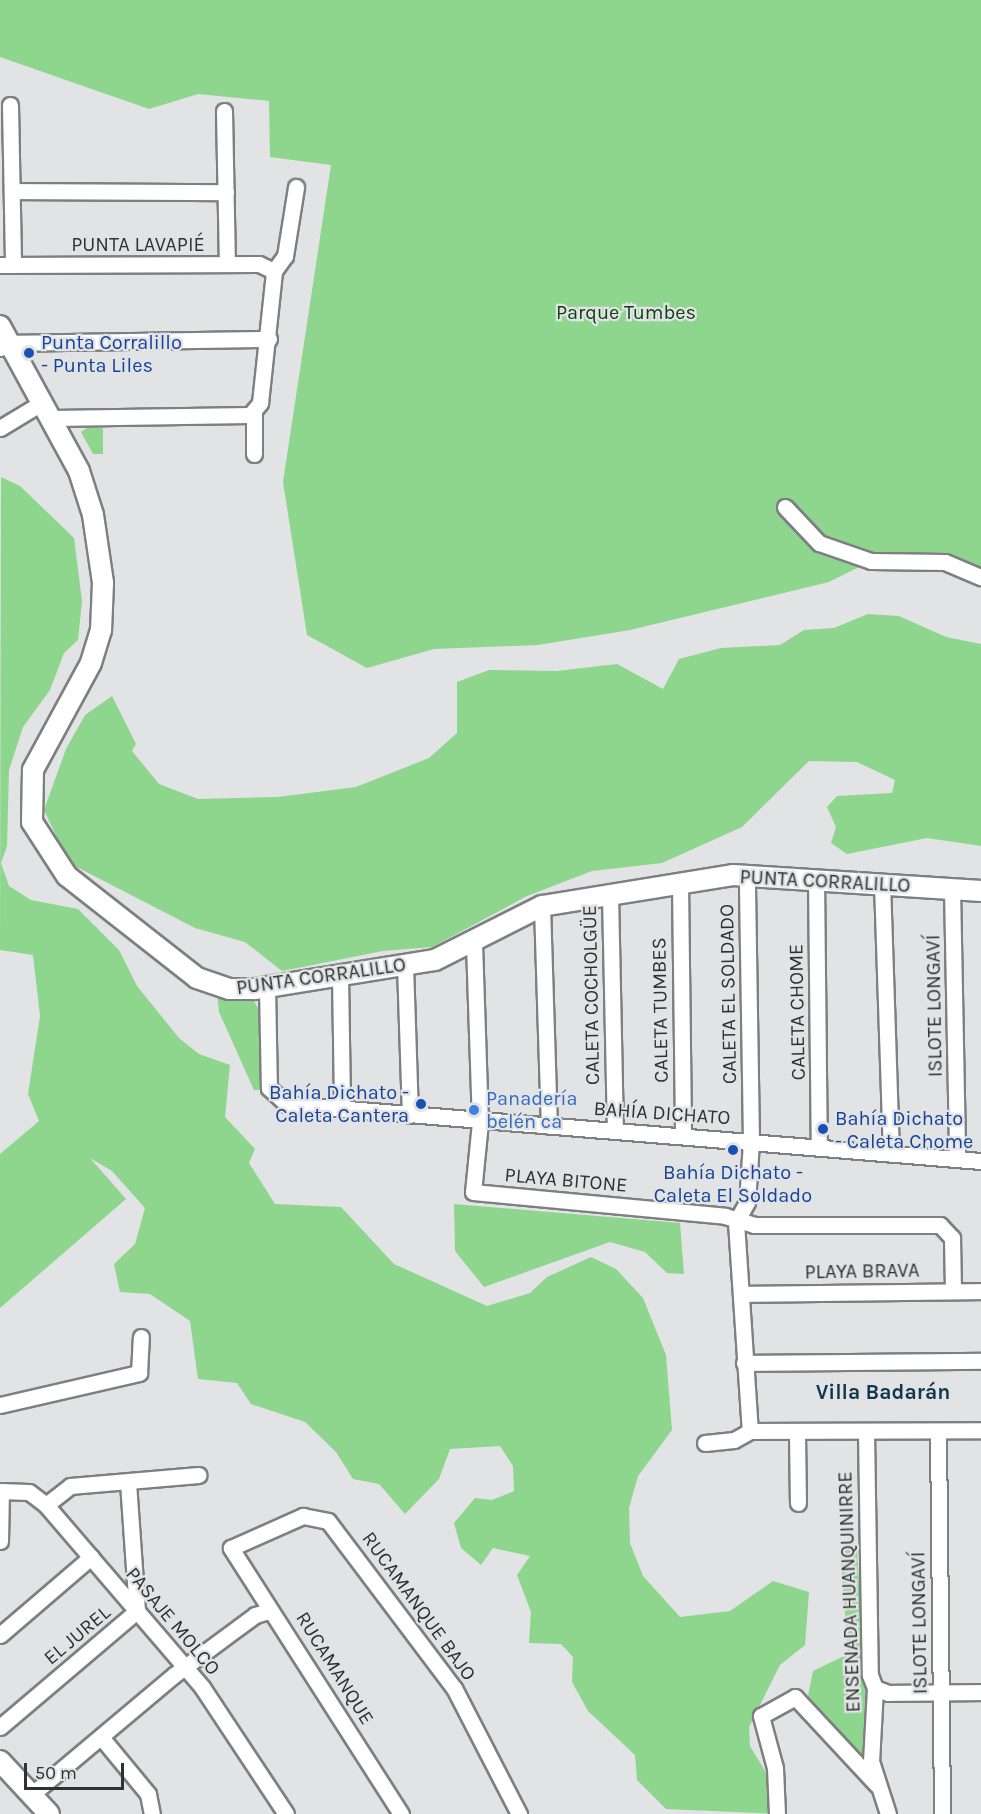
<!DOCTYPE html>
<meta charset="utf-8">
<style>
body{margin:0}
#map{position:relative;width:981px;height:1814px;overflow:hidden;background:#e2e3e5;font-family:Karla,sans-serif}
div>[style]{position:absolute}
.green>*{inset:0;background:#8ed58e}
.roads{filter:drop-shadow(2px 0 #7e7f81) drop-shadow(-2px 0 #7e7f81) drop-shadow(0 2px #7e7f81) drop-shadow(0 -2px #7e7f81)}
.minor>*{height:15px;margin:-7.5px;padding:0 7.5px;transform-origin:7.5px;border-radius:7.5px;background:#fff}
.tertiary>*{height:20px;margin:-10px;padding:0 10px;transform-origin:10px;border-radius:10px;background:#fff}
.dots>*{width:16px;height:16px;translate:-50% -50%;box-sizing:border-box;border:3px solid #e2e3e5;border-radius:50%}
span{translate:-50% -50%;white-space:nowrap;text-align:center;line-height:1.15;-webkit-text-stroke:4.5px #e2e3e5;paint-order:stroke}
.street-label{font-size:20px;color:#303131}
.park-label{font-size:20px;color:#0f4113}
.transit-label{font-size:20px;color:#164399}
.left{translate:0 -50%;text-align:left}
.right{translate:-100% -50%;text-align:right}
.shop-label{font-size:20px;color:#366cbe}
.neighbourhood-label{font-size:21px;color:#11364e;font-weight:700}
.scale{position:absolute;left:24px;top:1763px;width:100px;height:27px;box-sizing:border-box;border:3px solid #303131;border-top:0;padding-left:8px;font-size:18px;line-height:21px;white-space:nowrap;color:#303131;-webkit-text-stroke:4px #e2e3e5;paint-order:stroke}
</style>
<div id="map">
<div class="green">
<div style="clip-path:polygon(0 0,981px 0,981px 584px,946px 558px,871px 561px,829px 582px,630px 630px,538px 645px,434px 649px,367px 668px,307px 635px,283px 482px,331px 165px,270px 157px,269px 101px,198px 94px,149px 109px,0 57px)"></div>
<div style="clip-path:polygon(87px 428px,103px 428px,103px 454px,93px 454px,81px 432px)"></div>
<div style="clip-path:polygon(1px 477px,20px 486px,74px 538px,82px 601px,78px 640px,64px 653px,50px 690px,23px 727px,9px 770px,7px 846px,1px 863px,9px 886px,31px 900px,78px 909px,119px 950px,137px 986px,179px 1038px,199px 1054px,230px 1065px,225px 1117px,255px 1149px,249px 1163px,275px 1204px,341px 1207px,394px 1264px,487px 1306px,530px 1293px,547px 1277px,591px 1257px,616px 1269px,643px 1298px,666px 1355px,672px 1430px,638px 1476px,629px 1508px,630px 1543px,643px 1576px,680px 1617px,730px 1611px,773px 1581px,809px 1592px,805px 1645px,780px 1665px,749px 1727px,750px 1746px,783px 1801px,781px 1814px,666px 1809px,637px 1780px,635px 1755px,588px 1711px,572px 1682px,573px 1657px,561px 1644px,529px 1643px,531px 1612px,517px 1575px,530px 1556px,493px 1548px,481px 1565px,461px 1548px,454px 1523px,475px 1498px,492px 1500px,514px 1491px,513px 1466px,500px 1446px,450px 1449px,439px 1479px,405px 1514px,379px 1484px,353px 1479px,336px 1452px,305px 1422px,251px 1404px,237px 1383px,198px 1379px,190px 1321px,150px 1294px,120px 1292px,114px 1264px,135px 1244px,145px 1208px,112px 1171px,90px 1158px,126px 1199px,0 1308px,0 1154px,39px 1121px,28px 1094px,40px 1016px,33px 955px,0 950px)"></div>
<div style="clip-path:polygon(868px 614px,899px 616px,946px 637px,981px 644px,981px 846px,927px 838px,847px 854px,831px 843px,836px 827px,827px 807px,837px 796px,892px 793px,895px 780px,857px 762px,809px 761px,742px 827px,662px 863px,592px 871px,527px 896px,432px 947px,383px 951px,282px 971px,245px 942px,195px 928px,69px 863px,44px 810px,66px 749px,85px 715px,112px 696px,136px 744px,132px 751px,159px 784px,198px 799px,278px 797px,356px 787px,429px 758px,457px 733px,457px 682px,489px 670px,557px 671px,617px 664px,663px 689px,679px 659px,721px 648px,780px 645px,804px 630px,834px 628px)"></div>
<div style="clip-path:polygon(217px 992px,252px 998px,261px 1013px,262px 1090px,254px 1090px,219px 1012px)"></div>
<div style="clip-path:polygon(454px 1204px,680px 1223px,684px 1274px,667px 1273px,645px 1252px,610px 1242px,484px 1287px,455px 1251px)"></div>
<div style="clip-path:polygon(840px 1547px,857px 1548px,867px 1720px,865px 1759px,860px 1759px,807px 1701px,813px 1671px,848px 1654px)"></div>
</div>
<div class="roads">
<div class="minor">
<div style="left:10px;top:105px;width:160px;rotate:88.9deg"></div>
<div style="left:224px;top:111px;width:153px;rotate:88.9deg"></div>
<div style="left:12px;top:191px;width:214px;rotate:0.3deg"></div>
<div style="left:0;top:265px;width:259px;rotate:-0.2deg"></div>
<div style="left:259px;top:264px;width:17px;rotate:25deg"></div>
<div style="left:274px;top:271px;width:19px;rotate:-54deg"></div>
<div style="left:285px;top:256px;width:70px;rotate:-80.9deg"></div>
<div style="left:0;top:348px;width:11px;rotate:-27deg"></div>
<div style="left:10px;top:343px;width:259px;rotate:-0.9deg"></div>
<div style="left:52px;top:418px;width:198px;rotate:-0.9deg"></div>
<div style="left:250px;top:415px;width:16px;rotate:-50deg"></div>
<div style="left:260px;top:403px;width:133px;rotate:-83.9deg"></div>
<div style="left:0;top:428px;width:50px;rotate:-31.2deg"></div>
<div style="left:254px;top:454px;width:41px;rotate:-90deg"></div>
<div style="left:785px;top:507px;width:50px;rotate:46.6deg"></div>
<div style="left:819px;top:543px;width:55px;rotate:19.1deg"></div>
<div style="left:871px;top:561px;width:74px;rotate:0.8deg"></div>
<div style="left:945px;top:562px;width:39px;rotate:23deg"></div>
<div style="left:816px;top:878px;width:268px;rotate:89.4deg"></div>
<div style="left:680px;top:883px;width:253px;rotate:89.3deg"></div>
<div style="left:882px;top:883px;width:270px;rotate:88.1deg"></div>
<div style="left:952px;top:888px;width:271px;rotate:88.9deg"></div>
<div style="left:610px;top:894px;width:237px;rotate:88.8deg"></div>
<div style="left:542px;top:906px;width:220px;rotate:88.2deg"></div>
<div style="left:474px;top:943px;width:179px;rotate:88.1deg"></div>
<div style="left:480px;top:1122px;width:70px;rotate:95.7deg"></div>
<div style="left:473px;top:1192px;width:253px;rotate:5.4deg"></div>
<div style="left:725px;top:1216px;width:30px;rotate:17deg"></div>
<div style="left:754px;top:1225px;width:186px"></div>
<div style="left:940px;top:1225px;width:18px;rotate:47deg"></div>
<div style="left:952px;top:1238px;width:53px;rotate:88.9deg"></div>
<div style="left:405px;top:965px;width:150px;rotate:88.1deg"></div>
<div style="left:340px;top:975px;width:134px;rotate:89.1deg"></div>
<div style="left:267px;top:987px;width:101px;rotate:88.9deg"></div>
<div style="left:269px;top:1088px;width:24px;rotate:42deg"></div>
<div style="left:287px;top:1104px;width:696px;rotate:4.7deg"></div>
<div style="left:736px;top:1222px;width:23px;rotate:-61deg"></div>
<div style="left:747px;top:1202px;width:61px;rotate:-86.2deg"></div>
<div style="left:751px;top:1141px;width:267px;rotate:-90.9deg"></div>
<div style="left:736px;top:1222px;width:209px;rotate:86.2deg"></div>
<div style="left:743px;top:1294px;width:238px;rotate:-0.7deg"></div>
<div style="left:744px;top:1363px;width:237px;rotate:-0.5deg"></div>
<div style="left:0;top:1405px;width:143px;rotate:-13deg"></div>
<div style="left:139px;top:1373px;width:36px;rotate:-87deg"></div>
<div style="left:750px;top:1431px;width:231px;rotate:-0.2deg"></div>
<div style="left:938px;top:1431px;width:383px;rotate:89.4deg"></div>
<div style="left:866px;top:1432px;width:243px;rotate:89.1deg"></div>
<div style="left:870px;top:1675px;width:14px;rotate:69deg"></div>
<div style="left:875px;top:1688px;width:73px;rotate:93.1deg"></div>
<div style="left:871px;top:1761px;width:56px;rotate:72.2deg"></div>
<div style="left:797px;top:1434px;width:69px;rotate:89.2deg"></div>
<div style="left:705px;top:1443px;width:29px;rotate:-6deg"></div>
<div style="left:734px;top:1440px;width:18px;rotate:-29deg"></div>
<div style="left:0;top:1491px;width:29px;rotate:2deg"></div>
<div style="left:29px;top:1492px;width:21px;rotate:37deg"></div>
<div style="left:46px;top:1505px;width:240px;rotate:49.4deg"></div>
<div style="left:202px;top:1687px;width:152px;rotate:56.5deg"></div>
<div style="left:46px;top:1505px;width:31px;rotate:-38deg"></div>
<div style="left:70px;top:1486px;width:129px;rotate:-4.9deg"></div>
<div style="left:0;top:1541px;width:50px;rotate:-88.9deg"></div>
<div style="left:0;top:1635px;width:120px;rotate:-40.6deg"></div>
<div style="left:875px;top:1688px;width:14px;rotate:21deg"></div>
<div style="left:888px;top:1693px;width:93px;rotate:-0.6deg"></div>
<div style="left:0;top:1727px;width:180px;rotate:-40.3deg"></div>
<div style="left:137px;top:1611px;width:129px;rotate:-94deg"></div>
<div style="left:101px;top:1737px;width:74px;rotate:50.5deg"></div>
<div style="left:148px;top:1794px;width:20px;rotate:79deg"></div>
<div style="left:31px;top:1795px;width:187px;rotate:-40deg"></div>
<div style="left:174px;top:1675px;width:101px;rotate:-36.5deg"></div>
<div style="left:255px;top:1615px;width:15px;rotate:-16deg"></div>
<div style="left:401px;top:1814px;width:316px;rotate:-122.6deg"></div>
<div style="left:231px;top:1548px;width:79px;rotate:-24deg"></div>
<div style="left:303px;top:1516px;width:25px;rotate:11deg"></div>
<div style="left:328px;top:1521px;width:209px;rotate:53deg"></div>
<div style="left:454px;top:1688px;width:142px;rotate:62.7deg"></div>
<div style="left:777px;top:1814px;width:46px;rotate:-92.5deg"></div>
<div style="left:775px;top:1768px;width:54px;rotate:-105.1deg"></div>
<div style="left:761px;top:1716px;width:39px;rotate:-29deg"></div>
<div style="left:795px;top:1697px;width:120px;rotate:47deg"></div>
</div>
<div class="tertiary">
<div style="left:0;top:326px;width:165px;rotate:61.4deg"></div>
<div style="left:79px;top:471px;width:46px;rotate:72.3deg"></div>
<div style="left:93px;top:515px;width:69px;rotate:81.6deg"></div>
<div style="left:103px;top:583px;width:47px;rotate:92.4deg"></div>
<div style="left:101px;top:630px;width:34px;rotate:107deg"></div>
<div style="left:91px;top:663px;width:122px;rotate:118.5deg"></div>
<div style="left:33px;top:770px;width:52px;rotate:91.1deg"></div>
<div style="left:32px;top:822px;width:64px;rotate:57.1deg"></div>
<div style="left:67px;top:876px;width:165px;rotate:38.1deg"></div>
<div style="left:197px;top:978px;width:34px;rotate:19deg"></div>
<div style="left:229px;top:989px;width:26px"></div>
<div style="left:255px;top:989px;width:182px;rotate:-9.2deg"></div>
<div style="left:435px;top:960px;width:120px;rotate:-26.8deg"></div>
<div style="left:542px;top:906px;width:193px;rotate:-9.2deg"></div>
<div style="left:733px;top:875px;width:249px;rotate:3.7deg"></div>
<div style="left:0;top:1761px;width:72px;rotate:47.2deg"></div>
</div>
</div>
<div class="dots">
<div style="left:29px;top:353px;background:#1a4fb4"></div>
<div style="left:421px;top:1104px;background:#1a4fb4"></div>
<div style="left:474px;top:1110px;background:#3f7fe0"></div>
<div style="left:823px;top:1129px;background:#1a4fb4"></div>
<div style="left:733px;top:1150px;background:#1a4fb4"></div>
</div>
<div class="street-label">
<span style="left:138px;top:244px">PUNTA LAVAPIÉ</span>
<span style="left:825px;top:881px;rotate:3deg">PUNTA CORRALILLO</span>
<span style="left:321px;top:976px;rotate:-8deg">PUNTA CORRALILLO</span>
<span style="left:728px;top:994px;rotate:-91deg">CALETA EL SOLDADO</span>
<span style="left:591px;top:995px;rotate:-91deg">CALETA COCHOLGÜE</span>
<span style="left:934px;top:1006px;rotate:-91deg">ISLOTE LONGAVÍ</span>
<span style="left:660px;top:1010px;rotate:-91deg">CALETA TUMBES</span>
<span style="left:797px;top:1012px;rotate:-91deg">CALETA CHOME</span>
<span style="left:662px;top:1113px;rotate:4deg">BAHÍA DICHATO</span>
<span style="left:566px;top:1180px;rotate:5deg">PLAYA BITONE</span>
<span style="left:862px;top:1271px;rotate:-1deg">PLAYA BRAVA</span>
<span style="left:849px;top:1592px;rotate:-92deg">ENSENADA HUANQUINIRRE</span>
<span style="left:419px;top:1606px;rotate:54deg">RUCAMANQUE BAJO</span>
<span style="left:173px;top:1621px;rotate:50deg">PASAJE MOLCO</span>
<span style="left:919px;top:1623px;rotate:-91deg">ISLOTE LONGAVÍ</span>
<span style="left:77px;top:1635px;rotate:-40deg">EL JUREL</span>
<span style="left:335px;top:1668px;rotate:58deg">RUCAMANQUE</span>
</div>
<div class="park-label">
<span style="left:626px;top:312px">Parque Tumbes</span>
</div>
<div class="transit-label">
<span class="left" style="left:41px;top:354px">Punta Corralillo<br>- Punta Liles</span>
<span class="right" style="left:409px;top:1104px">Bahía Dichato -<br>Caleta Cantera</span>
<span class="left" style="left:835px;top:1130px">Bahía Dichato<br>- Caleta Chome</span>
<span style="left:733px;top:1184px">Bahía Dichato -<br>Caleta El Soldado</span>
</div>
<div class="shop-label">
<span class="left" style="left:486px;top:1110px">Panadería<br>belén ca</span>
</div>
<div class="neighbourhood-label">
<span style="left:883px;top:1392px">Villa Badarán</span>
</div>
<div class="scale">50 m</div>
</div>
